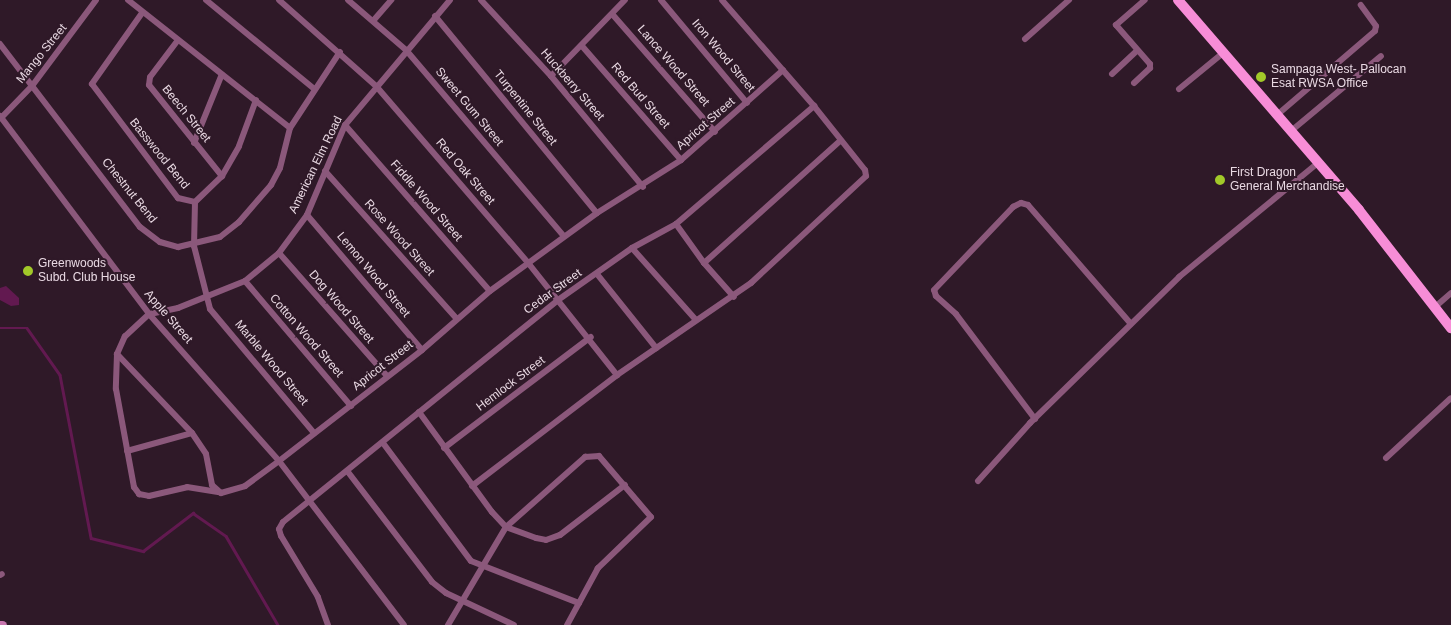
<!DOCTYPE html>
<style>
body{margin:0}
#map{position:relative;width:1451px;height:625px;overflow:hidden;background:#2f1928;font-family:Helvetica,sans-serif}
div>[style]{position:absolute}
.water>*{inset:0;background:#621950}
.stream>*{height:2.5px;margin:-1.25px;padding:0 1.25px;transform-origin:1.25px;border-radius:1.25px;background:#621950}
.street>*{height:6px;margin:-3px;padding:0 3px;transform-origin:3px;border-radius:3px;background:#8b587b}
.secondary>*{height:9px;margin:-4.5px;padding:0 4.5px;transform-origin:4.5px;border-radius:4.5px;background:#c876af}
.primary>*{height:10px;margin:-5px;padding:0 5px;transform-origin:5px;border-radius:5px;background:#f78dd7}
.dots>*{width:14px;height:14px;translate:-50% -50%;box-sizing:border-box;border:2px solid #2f1928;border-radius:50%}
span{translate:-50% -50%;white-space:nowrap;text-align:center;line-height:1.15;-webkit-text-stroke:4px #2f1928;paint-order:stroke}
.street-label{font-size:12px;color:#e9d9e3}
.poi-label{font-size:12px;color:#e9d9e3}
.left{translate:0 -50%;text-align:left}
</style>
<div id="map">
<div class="water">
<div style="clip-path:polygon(6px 286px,19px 298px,19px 305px,11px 306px,0 300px,0 288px)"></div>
</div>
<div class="stream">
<div style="left:0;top:328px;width:27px"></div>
<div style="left:27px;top:328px;width:57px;rotate:54.9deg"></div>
<div style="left:60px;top:375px;width:166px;rotate:79.2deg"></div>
<div style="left:91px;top:538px;width:54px;rotate:14deg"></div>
<div style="left:143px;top:551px;width:63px;rotate:-37.2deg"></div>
<div style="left:193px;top:513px;width:40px;rotate:34.9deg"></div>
<div style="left:226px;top:536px;width:103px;rotate:59.7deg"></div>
</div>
<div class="street">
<div style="left:128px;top:0;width:206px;rotate:38.3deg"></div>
<div style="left:206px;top:0;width:139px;rotate:39.4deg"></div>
<div style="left:279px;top:0;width:130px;rotate:41.6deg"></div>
<div style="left:376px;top:86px;width:235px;rotate:49.3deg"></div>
<div style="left:529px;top:264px;width:142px;rotate:51.6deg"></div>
<div style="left:348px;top:0;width:77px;rotate:40.8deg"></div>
<div style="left:406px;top:50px;width:244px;rotate:49.7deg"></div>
<div style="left:450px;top:0;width:163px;rotate:130deg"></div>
<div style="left:345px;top:125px;width:98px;rotate:112.9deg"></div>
<div style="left:307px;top:215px;width:47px;rotate:126.4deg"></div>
<div style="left:279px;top:253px;width:44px;rotate:140.5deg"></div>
<div style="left:245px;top:281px;width:72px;rotate:158.1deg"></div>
<div style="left:178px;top:308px;width:30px;rotate:168deg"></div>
<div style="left:149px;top:314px;width:33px;rotate:137deg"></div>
<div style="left:125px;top:336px;width:20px;rotate:114deg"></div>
<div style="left:117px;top:354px;width:109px;rotate:46.5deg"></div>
<div style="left:192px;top:433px;width:25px;rotate:56deg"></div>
<div style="left:206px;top:454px;width:32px;rotate:79deg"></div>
<div style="left:212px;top:485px;width:12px;rotate:42deg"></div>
<div style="left:221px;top:493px;width:25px;rotate:-16deg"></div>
<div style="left:245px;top:486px;width:42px;rotate:-36.3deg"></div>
<div style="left:279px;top:461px;width:181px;rotate:-37.8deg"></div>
<div style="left:422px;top:350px;width:90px;rotate:-40.9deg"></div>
<div style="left:490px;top:291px;width:132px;rotate:-36.1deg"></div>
<div style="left:597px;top:213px;width:99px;rotate:-32.2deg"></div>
<div style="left:681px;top:160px;width:136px;rotate:-41.4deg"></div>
<div style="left:481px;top:0;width:103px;rotate:47.4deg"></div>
<div style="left:551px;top:76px;width:144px;rotate:50.3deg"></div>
<div style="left:661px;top:0;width:134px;rotate:50.1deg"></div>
<div style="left:142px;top:13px;width:87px;rotate:125.2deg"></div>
<div style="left:92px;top:84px;width:143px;rotate:53deg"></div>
<div style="left:178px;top:198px;width:17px;rotate:13deg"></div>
<div style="left:195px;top:202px;width:37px;rotate:-44deg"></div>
<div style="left:222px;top:176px;width:34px;rotate:-60deg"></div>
<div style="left:239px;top:146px;width:49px;rotate:-69.7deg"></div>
<div style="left:613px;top:15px;width:155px;rotate:48.9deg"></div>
<div style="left:435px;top:16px;width:255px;rotate:50.6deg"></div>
<div style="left:373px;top:21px;width:28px;rotate:-49deg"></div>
<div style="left:1025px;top:39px;width:59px;rotate:-41.6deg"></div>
<div style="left:178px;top:40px;width:46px;rotate:127.1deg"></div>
<div style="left:150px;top:77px;width:8px;rotate:97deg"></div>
<div style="left:149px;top:85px;width:117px;rotate:51.3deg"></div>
<div style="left:0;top:44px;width:230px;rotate:52.6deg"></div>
<div style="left:140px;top:227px;width:25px;rotate:37deg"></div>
<div style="left:160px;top:242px;width:19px;rotate:16deg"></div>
<div style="left:178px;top:247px;width:43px;rotate:-13.4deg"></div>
<div style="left:220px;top:237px;width:24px;rotate:-38deg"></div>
<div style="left:239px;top:222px;width:49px;rotate:-49.1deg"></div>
<div style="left:271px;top:185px;width:19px;rotate:-62deg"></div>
<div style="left:280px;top:168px;width:41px;rotate:-76deg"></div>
<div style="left:290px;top:128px;width:91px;rotate:-56.7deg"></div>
<div style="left:582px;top:46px;width:151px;rotate:49deg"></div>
<div style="left:1112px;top:74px;width:34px;rotate:-43deg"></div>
<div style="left:551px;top:76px;width:106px;rotate:-45.8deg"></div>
<div style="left:1134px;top:83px;width:22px;rotate:-43deg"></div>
<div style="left:1150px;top:68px;width:4px;rotate:-90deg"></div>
<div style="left:1150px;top:64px;width:52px;rotate:-131.1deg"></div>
<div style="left:1116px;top:25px;width:38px;rotate:-41deg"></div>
<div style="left:1179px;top:89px;width:57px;rotate:-39.3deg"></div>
<div style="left:1277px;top:115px;width:129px;rotate:-40.6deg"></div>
<div style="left:1375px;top:31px;width:5px;rotate:-79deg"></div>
<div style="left:1376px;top:26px;width:26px;rotate:-126deg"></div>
<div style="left:0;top:116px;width:248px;rotate:53deg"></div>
<div style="left:149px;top:314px;width:196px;rotate:48.5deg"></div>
<div style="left:279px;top:461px;width:206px;rotate:52.7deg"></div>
<div style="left:1px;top:118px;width:45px;rotate:-45.9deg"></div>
<div style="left:32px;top:86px;width:107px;rotate:-53.3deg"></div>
<div style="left:345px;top:125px;width:220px;rotate:48.9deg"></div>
<div style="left:1291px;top:131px;width:117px;rotate:-39.8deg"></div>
<div style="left:194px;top:143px;width:74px;rotate:-67.9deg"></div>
<div style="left:325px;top:171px;width:198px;rotate:48.3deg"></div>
<div style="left:195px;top:202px;width:44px;rotate:91.3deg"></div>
<div style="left:194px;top:246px;width:65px;rotate:75.7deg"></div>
<div style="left:210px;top:309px;width:162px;rotate:50deg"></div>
<div style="left:307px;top:215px;width:177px;rotate:49.6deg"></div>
<div style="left:676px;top:224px;width:48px;rotate:54.3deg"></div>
<div style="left:704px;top:263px;width:45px;rotate:48.6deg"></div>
<div style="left:632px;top:248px;width:95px;rotate:48.4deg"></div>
<div style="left:279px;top:253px;width:164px;rotate:48.7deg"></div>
<div style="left:704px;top:263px;width:183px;rotate:-41.9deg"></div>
<div style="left:597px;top:274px;width:95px;rotate:51.4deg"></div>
<div style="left:245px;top:281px;width:164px;rotate:49.7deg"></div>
<div style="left:1435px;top:307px;width:21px;rotate:-41deg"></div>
<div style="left:117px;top:354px;width:35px;rotate:92deg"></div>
<div style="left:116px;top:389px;width:100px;rotate:79.6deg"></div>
<div style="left:134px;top:487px;width:9px;rotate:54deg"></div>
<div style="left:139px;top:494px;width:10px;rotate:11deg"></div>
<div style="left:149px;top:496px;width:39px;rotate:-13deg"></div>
<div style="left:187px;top:487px;width:33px;rotate:9deg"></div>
<div style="left:419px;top:412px;width:124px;rotate:53.9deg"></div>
<div style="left:492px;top:512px;width:21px;rotate:47deg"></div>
<div style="left:506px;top:527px;width:32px;rotate:20deg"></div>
<div style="left:536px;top:538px;width:10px;rotate:11deg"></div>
<div style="left:546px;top:540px;width:15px;rotate:-20deg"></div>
<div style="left:560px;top:535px;width:82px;rotate:-37.6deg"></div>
<div style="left:1035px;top:419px;width:131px;rotate:-127deg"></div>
<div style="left:956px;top:314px;width:27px;rotate:-138deg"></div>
<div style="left:936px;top:296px;width:6px;rotate:-108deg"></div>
<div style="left:934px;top:290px;width:115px;rotate:-46.4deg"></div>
<div style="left:1013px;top:207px;width:9px;rotate:-27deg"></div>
<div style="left:1021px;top:203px;width:7px;rotate:16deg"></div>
<div style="left:1028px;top:205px;width:157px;rotate:49.1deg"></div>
<div style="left:383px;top:443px;width:147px;rotate:53.3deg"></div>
<div style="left:471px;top:561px;width:116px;rotate:21.3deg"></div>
<div style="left:444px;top:448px;width:184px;rotate:-37.1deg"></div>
<div style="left:127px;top:451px;width:67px;rotate:-15.5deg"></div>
<div style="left:1386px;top:458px;width:88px;rotate:-42.7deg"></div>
<div style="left:348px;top:472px;width:138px;rotate:52.6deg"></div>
<div style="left:432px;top:582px;width:18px;rotate:38deg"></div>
<div style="left:446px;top:593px;width:75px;rotate:25.2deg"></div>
<div style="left:978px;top:481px;width:78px;rotate:-48.1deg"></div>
<div style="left:1030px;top:423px;width:209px;rotate:-44.4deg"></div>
<div style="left:1179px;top:277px;width:180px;rotate:-39.4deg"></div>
<div style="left:472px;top:486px;width:183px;rotate:-37.4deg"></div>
<div style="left:617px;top:375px;width:163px;rotate:-34.5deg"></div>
<div style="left:751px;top:283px;width:157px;rotate:-42.9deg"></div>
<div style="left:866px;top:176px;width:6px;rotate:-99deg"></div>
<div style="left:865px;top:170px;width:82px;rotate:-128.6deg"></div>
<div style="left:814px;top:106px;width:140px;rotate:-131deg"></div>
<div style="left:0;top:575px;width:2px;rotate:-27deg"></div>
<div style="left:328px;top:625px;width:30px;rotate:-110deg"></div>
<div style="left:318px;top:597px;width:71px;rotate:-121.2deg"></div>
<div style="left:281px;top:536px;width:7px;rotate:-106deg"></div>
<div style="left:279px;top:529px;width:8px;rotate:-60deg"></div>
<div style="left:283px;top:522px;width:353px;rotate:-38.9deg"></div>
<div style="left:558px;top:300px;width:90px;rotate:-35.1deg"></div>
<div style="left:632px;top:248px;width:50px;rotate:-28.6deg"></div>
<div style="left:676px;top:224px;width:182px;rotate:-40.5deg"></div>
<div style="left:448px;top:625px;width:114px;rotate:-59.4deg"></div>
<div style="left:506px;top:527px;width:106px;rotate:-41.5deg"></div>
<div style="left:585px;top:457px;width:14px;rotate:-4deg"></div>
<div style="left:599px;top:456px;width:80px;rotate:49.6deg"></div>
<div style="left:651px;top:517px;width:74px;rotate:136.1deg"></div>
<div style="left:598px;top:568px;width:65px;rotate:118.5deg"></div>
</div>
<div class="secondary">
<div style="left:0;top:625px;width:2px"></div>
</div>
<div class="primary">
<div style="left:1178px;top:0;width:277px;rotate:49.2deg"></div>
<div style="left:1359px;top:210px;width:150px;rotate:52.1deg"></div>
</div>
<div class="dots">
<div style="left:1261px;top:77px;background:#a2c929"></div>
<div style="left:1220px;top:180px;background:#a2c929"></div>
<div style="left:28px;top:271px;background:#a2c929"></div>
</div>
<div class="street-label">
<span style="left:42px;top:54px;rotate:-51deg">Mango Street</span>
<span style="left:723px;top:56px;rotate:50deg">Iron Wood Street</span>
<span style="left:673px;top:66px;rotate:49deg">Lance Wood Street</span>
<span style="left:572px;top:85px;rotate:49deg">Huckberry Street</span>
<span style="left:640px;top:96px;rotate:49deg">Red Bud Street</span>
<span style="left:469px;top:107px;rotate:50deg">Sweet Gum Street</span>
<span style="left:525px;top:108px;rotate:51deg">Turpentine Street</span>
<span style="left:186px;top:114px;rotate:51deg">Beech Street</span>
<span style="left:706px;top:124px;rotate:-41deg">Apricot Street</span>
<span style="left:159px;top:154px;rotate:51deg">Basswood Bend</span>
<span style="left:316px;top:165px;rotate:-64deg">American Elm Road</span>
<span style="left:465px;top:172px;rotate:49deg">Red Oak Street</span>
<span style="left:129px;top:191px;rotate:51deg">Chestnut Bend</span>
<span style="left:426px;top:201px;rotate:49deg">Fiddle Wood Street</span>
<span style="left:399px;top:238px;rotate:48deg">Rose Wood Street</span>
<span style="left:373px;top:275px;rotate:50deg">Lemon Wood Street</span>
<span style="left:553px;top:292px;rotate:-36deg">Cedar Street</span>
<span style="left:341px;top:307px;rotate:49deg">Dog Wood Street</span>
<span style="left:168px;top:317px;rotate:49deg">Apple Street</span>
<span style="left:306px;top:336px;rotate:49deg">Cotton Wood Street</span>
<span style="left:271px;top:363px;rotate:50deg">Marble Wood Street</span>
<span style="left:383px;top:366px;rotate:-38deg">Apricot Street</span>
<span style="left:511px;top:384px;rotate:-37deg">Hemlock Street</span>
</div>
<div class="poi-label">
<span class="left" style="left:1271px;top:77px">Sampaga West- Pallocan<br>Esat RWSA Office</span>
<span class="left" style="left:1230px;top:180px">First Dragon<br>General Merchandise</span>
<span class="left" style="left:38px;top:271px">Greenwoods<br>Subd. Club House</span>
</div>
</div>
